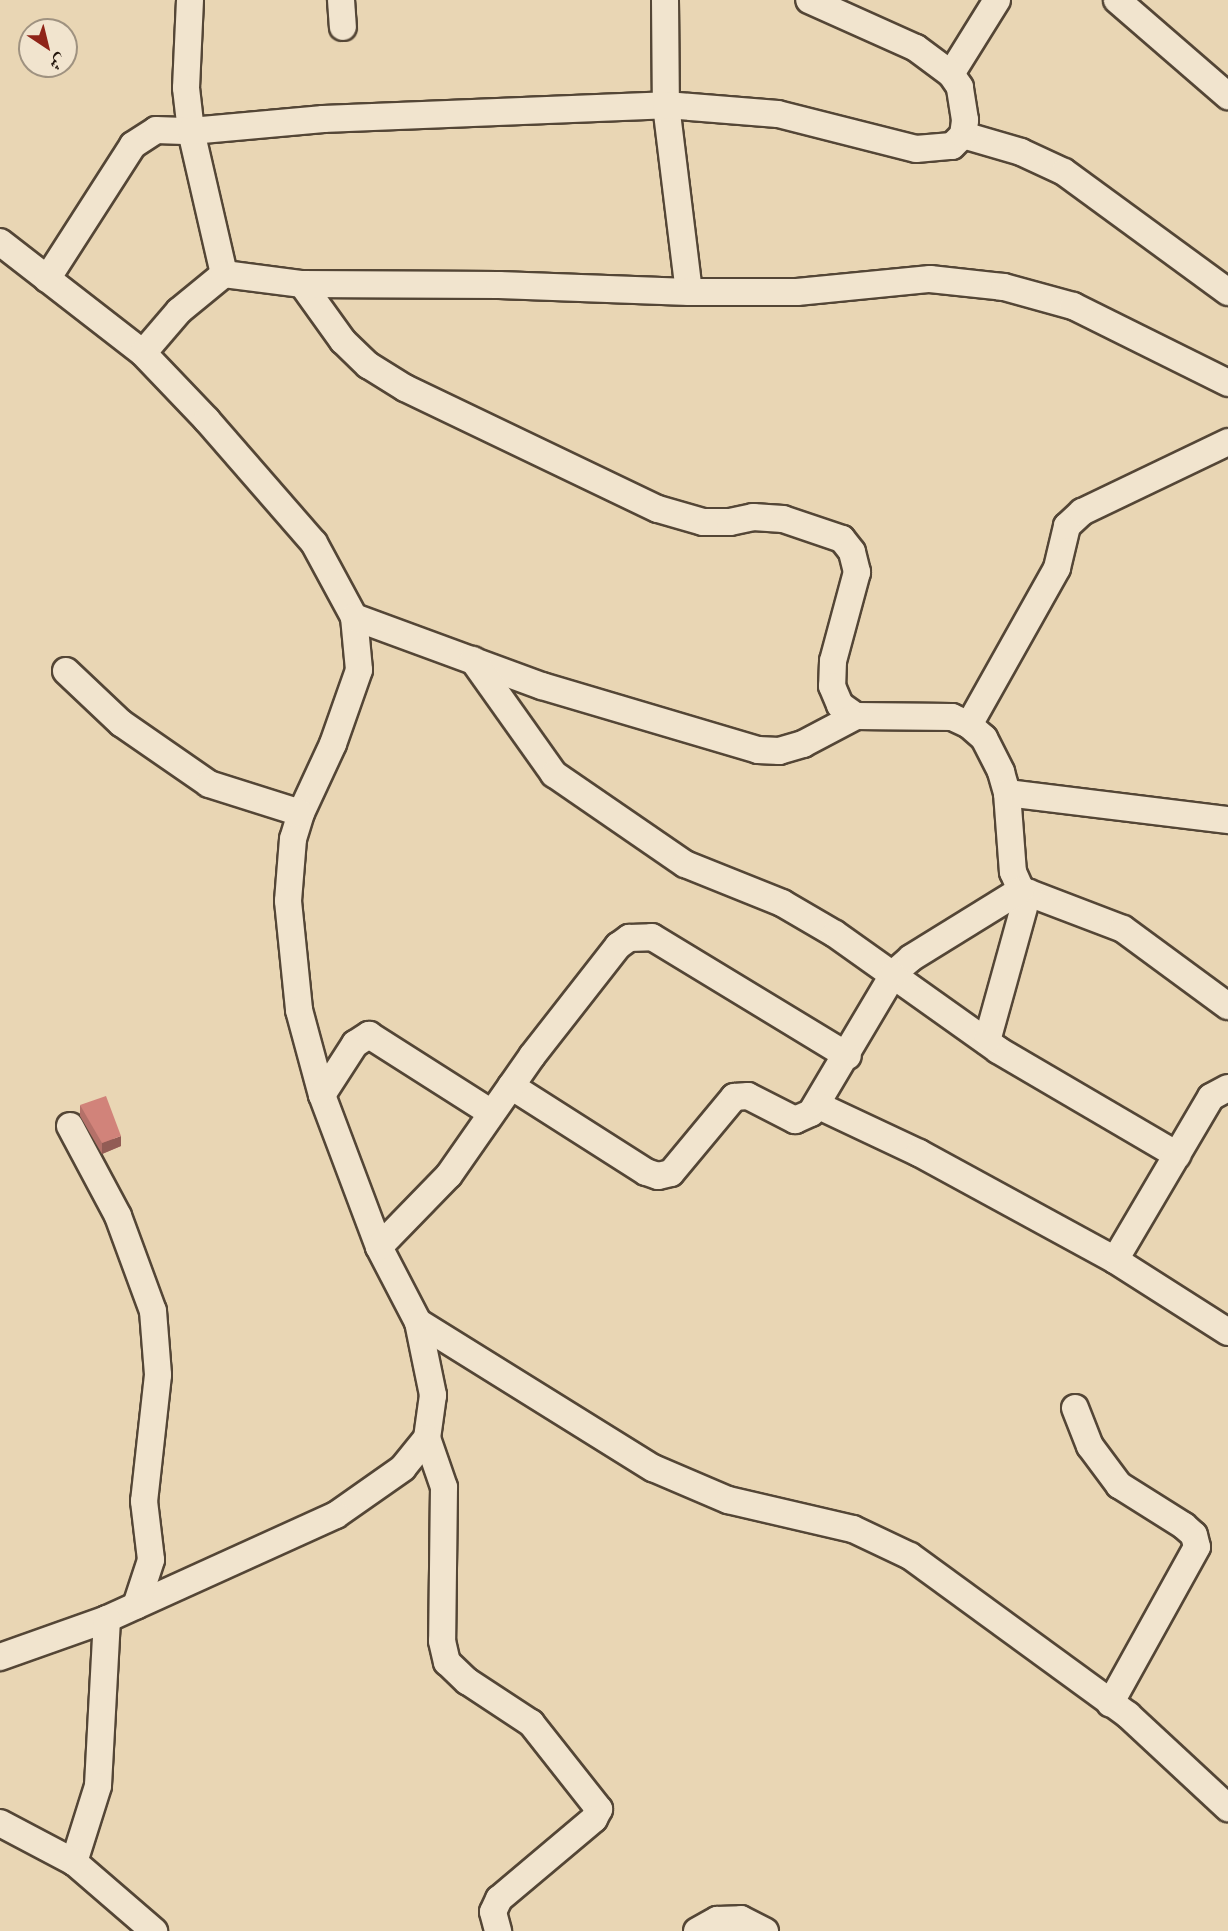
<!DOCTYPE html>
<meta charset="utf-8">
<style>
body{margin:0}
#map{position:relative;width:1228px;height:1931px;overflow:hidden;background:#e9d6b4;font-family:"Old Standard TT",Amiri,serif}
div>[style]{position:absolute}
.roads{filter:drop-shadow(2px 0 #544636) drop-shadow(-2px 0 #544636) drop-shadow(0 2px #544636) drop-shadow(0 -2px #544636)}
.minor>*{height:26px;margin:-13px;padding:0 13px;transform-origin:13px;border-radius:13px;background:#f1e4ce}
.wall>*{inset:0;background:#b47169}
.shaded-wall>*{inset:0;background:#925c55}
.building>*{inset:0;background:#d1837a}
span{translate:-50% -50%;white-space:nowrap;text-align:center;line-height:1.15;-webkit-text-stroke:4.5px #f1e4ce;paint-order:stroke}
.north{position:absolute;left:18px;top:18px;width:60px;height:60px;box-sizing:border-box;background:#f1e4ce;border:2px solid #9f9280;border-radius:50%;rotate:145deg;font-size:16px;font-weight:700;line-height:24px;text-align:center;color:#23160c}
.north::after{content:'';display:block;margin:auto;width:21px;height:27px;background:#8f2418;clip-path:polygon(50% 0,100% 100%,50% 72%,0 100%)}
</style>
<div id="map">
<div class="roads">
<div class="minor">
<div style="left:190px;top:0;width:88px;rotate:92.6deg"></div>
<div style="left:186px;top:88px;width:43px;rotate:83.4deg"></div>
<div style="left:191px;top:131px;width:147px;rotate:77deg"></div>
<div style="left:341px;top:0;width:27px;rotate:86deg"></div>
<div style="left:665px;top:0;width:105px;rotate:89.5deg"></div>
<div style="left:666px;top:105px;width:188px;rotate:83deg"></div>
<div style="left:1117px;top:0;width:147px;rotate:40.9deg"></div>
<div style="left:951px;top:74px;width:87px;rotate:-58.1deg"></div>
<div style="left:963px;top:135px;width:60px;rotate:16.3deg"></div>
<div style="left:1021px;top:152px;width:47px;rotate:24.9deg"></div>
<div style="left:1064px;top:172px;width:203px;rotate:36.2deg"></div>
<div style="left:0;top:242px;width:181px;rotate:37.8deg"></div>
<div style="left:143px;top:353px;width:93px;rotate:46.3deg"></div>
<div style="left:207px;top:420px;width:163px;rotate:49deg"></div>
<div style="left:314px;top:543px;width:84px;rotate:61.6deg"></div>
<div style="left:354px;top:617px;width:53px;rotate:84.6deg"></div>
<div style="left:359px;top:670px;width:78px;rotate:109.4deg"></div>
<div style="left:333px;top:744px;width:76px;rotate:114.9deg"></div>
<div style="left:301px;top:813px;width:27px;rotate:107deg"></div>
<div style="left:293px;top:839px;width:62px;rotate:94.6deg"></div>
<div style="left:288px;top:901px;width:110px;rotate:84.2deg"></div>
<div style="left:299px;top:1010px;width:88px;rotate:74.9deg"></div>
<div style="left:322px;top:1095px;width:162px;rotate:69.4deg"></div>
<div style="left:379px;top:1247px;width:85px;rotate:62.5deg"></div>
<div style="left:418px;top:1322px;width:75px;rotate:78.4deg"></div>
<div style="left:433px;top:1395px;width:43px;rotate:97.9deg"></div>
<div style="left:427px;top:1438px;width:38px;rotate:129deg"></div>
<div style="left:403px;top:1468px;width:82px;rotate:145deg"></div>
<div style="left:336px;top:1515px;width:252px;rotate:155.6deg"></div>
<div style="left:107px;top:1619px;width:114px;rotate:160.4deg"></div>
<div style="left:47px;top:279px;width:159px;rotate:-57.3deg"></div>
<div style="left:133px;top:145px;width:27px;rotate:-33deg"></div>
<div style="left:156px;top:130px;width:35px;rotate:2deg"></div>
<div style="left:191px;top:131px;width:133px;rotate:-5.2deg"></div>
<div style="left:323px;top:119px;width:343px;rotate:-2.3deg"></div>
<div style="left:666px;top:105px;width:112px;rotate:4.6deg"></div>
<div style="left:778px;top:114px;width:142px;rotate:14.2deg"></div>
<div style="left:916px;top:149px;width:36px;rotate:-5deg"></div>
<div style="left:952px;top:146px;width:16px;rotate:-45deg"></div>
<div style="left:963px;top:135px;width:15px;rotate:-82deg"></div>
<div style="left:965px;top:120px;width:33px;rotate:-99deg"></div>
<div style="left:960px;top:87px;width:16px;rotate:-125deg"></div>
<div style="left:951px;top:74px;width:44px;rotate:-143.4deg"></div>
<div style="left:916px;top:48px;width:117px;rotate:-155.8deg"></div>
<div style="left:302px;top:284px;width:70px;rotate:54.3deg"></div>
<div style="left:343px;top:341px;width:35px;rotate:44deg"></div>
<div style="left:368px;top:365px;width:44px;rotate:31.9deg"></div>
<div style="left:405px;top:388px;width:280px;rotate:25.6deg"></div>
<div style="left:658px;top:509px;width:47px;rotate:16.1deg"></div>
<div style="left:703px;top:522px;width:27px"></div>
<div style="left:730px;top:522px;width:24px;rotate:-12deg"></div>
<div style="left:753px;top:517px;width:30px;rotate:4deg"></div>
<div style="left:783px;top:519px;width:62px;rotate:18.7deg"></div>
<div style="left:842px;top:539px;width:16px;rotate:52deg"></div>
<div style="left:852px;top:552px;width:21px;rotate:76deg"></div>
<div style="left:857px;top:572px;width:92px;rotate:105.1deg"></div>
<div style="left:833px;top:661px;width:25px;rotate:92deg"></div>
<div style="left:832px;top:686px;width:21px;rotate:67deg"></div>
<div style="left:840px;top:705px;width:19px;rotate:35deg"></div>
<div style="left:856px;top:716px;width:96px;rotate:0.6deg"></div>
<div style="left:952px;top:717px;width:19px;rotate:25deg"></div>
<div style="left:969px;top:725px;width:20px;rotate:41deg"></div>
<div style="left:984px;top:738px;width:38px;rotate:63deg"></div>
<div style="left:1001px;top:772px;width:22px;rotate:74deg"></div>
<div style="left:1007px;top:793px;width:79px;rotate:85.7deg"></div>
<div style="left:1013px;top:872px;width:20px;rotate:66deg"></div>
<div style="left:1021px;top:890px;width:109px;rotate:20.9deg"></div>
<div style="left:1123px;top:929px;width:130px;rotate:36.3deg"></div>
<div style="left:143px;top:353px;width:55px;rotate:-49.4deg"></div>
<div style="left:179px;top:311px;width:58px;rotate:-39.4deg"></div>
<div style="left:224px;top:274px;width:79px;rotate:7.3deg"></div>
<div style="left:302px;top:284px;width:197px;rotate:0.3deg"></div>
<div style="left:499px;top:285px;width:190px;rotate:2.1deg"></div>
<div style="left:689px;top:292px;width:108px"></div>
<div style="left:797px;top:292px;width:134px;rotate:-5.6deg"></div>
<div style="left:930px;top:279px;width:74px;rotate:6.2deg"></div>
<div style="left:1004px;top:287px;width:72px;rotate:15.4deg"></div>
<div style="left:1073px;top:306px;width:173px;rotate:26.4deg"></div>
<div style="left:354px;top:617px;width:200px;rotate:20.2deg"></div>
<div style="left:542px;top:686px;width:225px;rotate:16.5deg"></div>
<div style="left:758px;top:750px;width:21px;rotate:3deg"></div>
<div style="left:779px;top:751px;width:25px;rotate:-16deg"></div>
<div style="left:803px;top:744px;width:60px;rotate:-27.8deg"></div>
<div style="left:473px;top:660px;width:140px;rotate:54.6deg"></div>
<div style="left:554px;top:774px;width:159px;rotate:34.5deg"></div>
<div style="left:685px;top:864px;width:105px;rotate:21.9deg"></div>
<div style="left:782px;top:903px;width:61px;rotate:30.3deg"></div>
<div style="left:835px;top:934px;width:200px;rotate:35.4deg"></div>
<div style="left:998px;top:1050px;width:208px;rotate:30.4deg"></div>
<div style="left:66px;top:671px;width:76px;rotate:43.4deg"></div>
<div style="left:121px;top:723px;width:107px;rotate:34.7deg"></div>
<div style="left:209px;top:784px;width:96px;rotate:17.5deg"></div>
<div style="left:969px;top:725px;width:180px;rotate:-60.7deg"></div>
<div style="left:1057px;top:568px;width:43px;rotate:-76.6deg"></div>
<div style="left:1067px;top:526px;width:21px;rotate:-43deg"></div>
<div style="left:1082px;top:512px;width:162px;rotate:-25.6deg"></div>
<div style="left:1007px;top:793px;width:223px;rotate:7deg"></div>
<div style="left:987px;top:1041px;width:154px;rotate:-74.5deg"></div>
<div style="left:511px;top:1086px;width:160px;rotate:32.5deg"></div>
<div style="left:646px;top:1172px;width:13px;rotate:18deg"></div>
<div style="left:658px;top:1176px;width:13px;rotate:-13deg"></div>
<div style="left:671px;top:1173px;width:99px;rotate:-50.3deg"></div>
<div style="left:734px;top:1097px;width:14px;rotate:-4deg"></div>
<div style="left:748px;top:1096px;width:53px;rotate:27.1deg"></div>
<div style="left:795px;top:1120px;width:17px;rotate:-24deg"></div>
<div style="left:811px;top:1113px;width:163px;rotate:-59.3deg"></div>
<div style="left:894px;top:973px;width:23px;rotate:-41deg"></div>
<div style="left:911px;top:958px;width:129px;rotate:-31.7deg"></div>
<div style="left:322px;top:1095px;width:61px;rotate:-57.1deg"></div>
<div style="left:355px;top:1044px;width:17px;rotate:-33deg"></div>
<div style="left:369px;top:1035px;width:143px;rotate:32.5deg"></div>
<div style="left:817px;top:1105px;width:113px;rotate:25.2deg"></div>
<div style="left:919px;top:1153px;width:223px;rotate:28.6deg"></div>
<div style="left:1115px;top:1260px;width:134px;rotate:32.5deg"></div>
<div style="left:70px;top:1126px;width:102px;rotate:61.9deg"></div>
<div style="left:118px;top:1216px;width:101px;rotate:69.8deg"></div>
<div style="left:153px;top:1311px;width:64px;rotate:85.5deg"></div>
<div style="left:158px;top:1375px;width:127px;rotate:96.3deg"></div>
<div style="left:144px;top:1501px;width:59px;rotate:83.2deg"></div>
<div style="left:151px;top:1560px;width:48px;rotate:108.1deg"></div>
<div style="left:379px;top:1247px;width:100px;rotate:-45.8deg"></div>
<div style="left:449px;top:1175px;width:145px;rotate:-55.1deg"></div>
<div style="left:532px;top:1056px;width:140px;rotate:-52deg"></div>
<div style="left:618px;top:946px;width:14px;rotate:-36deg"></div>
<div style="left:629px;top:938px;width:23px;rotate:-2deg"></div>
<div style="left:652px;top:937px;width:229px;rotate:31.3deg"></div>
<div style="left:1115px;top:1260px;width:189px;rotate:-59.5deg"></div>
<div style="left:1211px;top:1097px;width:19px;rotate:-28deg"></div>
<div style="left:418px;top:1322px;width:277px;rotate:31.9deg"></div>
<div style="left:653px;top:1468px;width:82px;rotate:23.1deg"></div>
<div style="left:728px;top:1500px;width:128px;rotate:13.1deg"></div>
<div style="left:853px;top:1529px;width:63px;rotate:25.3deg"></div>
<div style="left:910px;top:1556px;width:270px;rotate:36.1deg"></div>
<div style="left:1128px;top:1715px;width:137px;rotate:42.9deg"></div>
<div style="left:1075px;top:1408px;width:41px;rotate:68.5deg"></div>
<div style="left:1090px;top:1446px;width:49px;rotate:53.4deg"></div>
<div style="left:1119px;top:1485px;width:77px;rotate:32.2deg"></div>
<div style="left:1184px;top:1526px;width:13px;rotate:42deg"></div>
<div style="left:1194px;top:1535px;width:12px;rotate:76deg"></div>
<div style="left:1197px;top:1547px;width:179px;rotate:119deg"></div>
<div style="left:427px;top:1438px;width:52px;rotate:70.9deg"></div>
<div style="left:444px;top:1487px;width:154px;rotate:90.7deg"></div>
<div style="left:442px;top:1641px;width:22px;rotate:77deg"></div>
<div style="left:447px;top:1662px;width:28px;rotate:44deg"></div>
<div style="left:467px;top:1681px;width:77px;rotate:33.3deg"></div>
<div style="left:531px;top:1723px;width:110px;rotate:51.7deg"></div>
<div style="left:599px;top:1809px;width:11px;rotate:117deg"></div>
<div style="left:594px;top:1819px;width:124px;rotate:139.9deg"></div>
<div style="left:499px;top:1899px;width:14px;rotate:115deg"></div>
<div style="left:493px;top:1912px;width:20px;rotate:75deg"></div>
<div style="left:107px;top:1619px;width:167px;rotate:93.1deg"></div>
<div style="left:98px;top:1786px;width:80px;rotate:107.5deg"></div>
<div style="left:74px;top:1862px;width:106px;rotate:40.8deg"></div>
<div style="left:0;top:1823px;width:84px;rotate:27.8deg"></div>
<div style="left:697px;top:1931px;width:23px;rotate:-29deg"></div>
<div style="left:717px;top:1920px;width:24px;rotate:-2deg"></div>
<div style="left:741px;top:1919px;width:27px;rotate:27deg"></div>
</div>
</div>
<div class="wall">
<div style="clip-path:polygon(80px 1105px,121px 1146px,102px 1154px,80px 1116px)"></div>
</div>
<div class="shaded-wall">
<div style="clip-path:polygon(121px 1136px,121px 1146px,102px 1154px,102px 1143px)"></div>
</div>
<div class="building">
<div style="clip-path:polygon(106px 1096px,121px 1136px,102px 1143px,80px 1105px)"></div>
</div>
<div class="north">ش</div>
</div>
